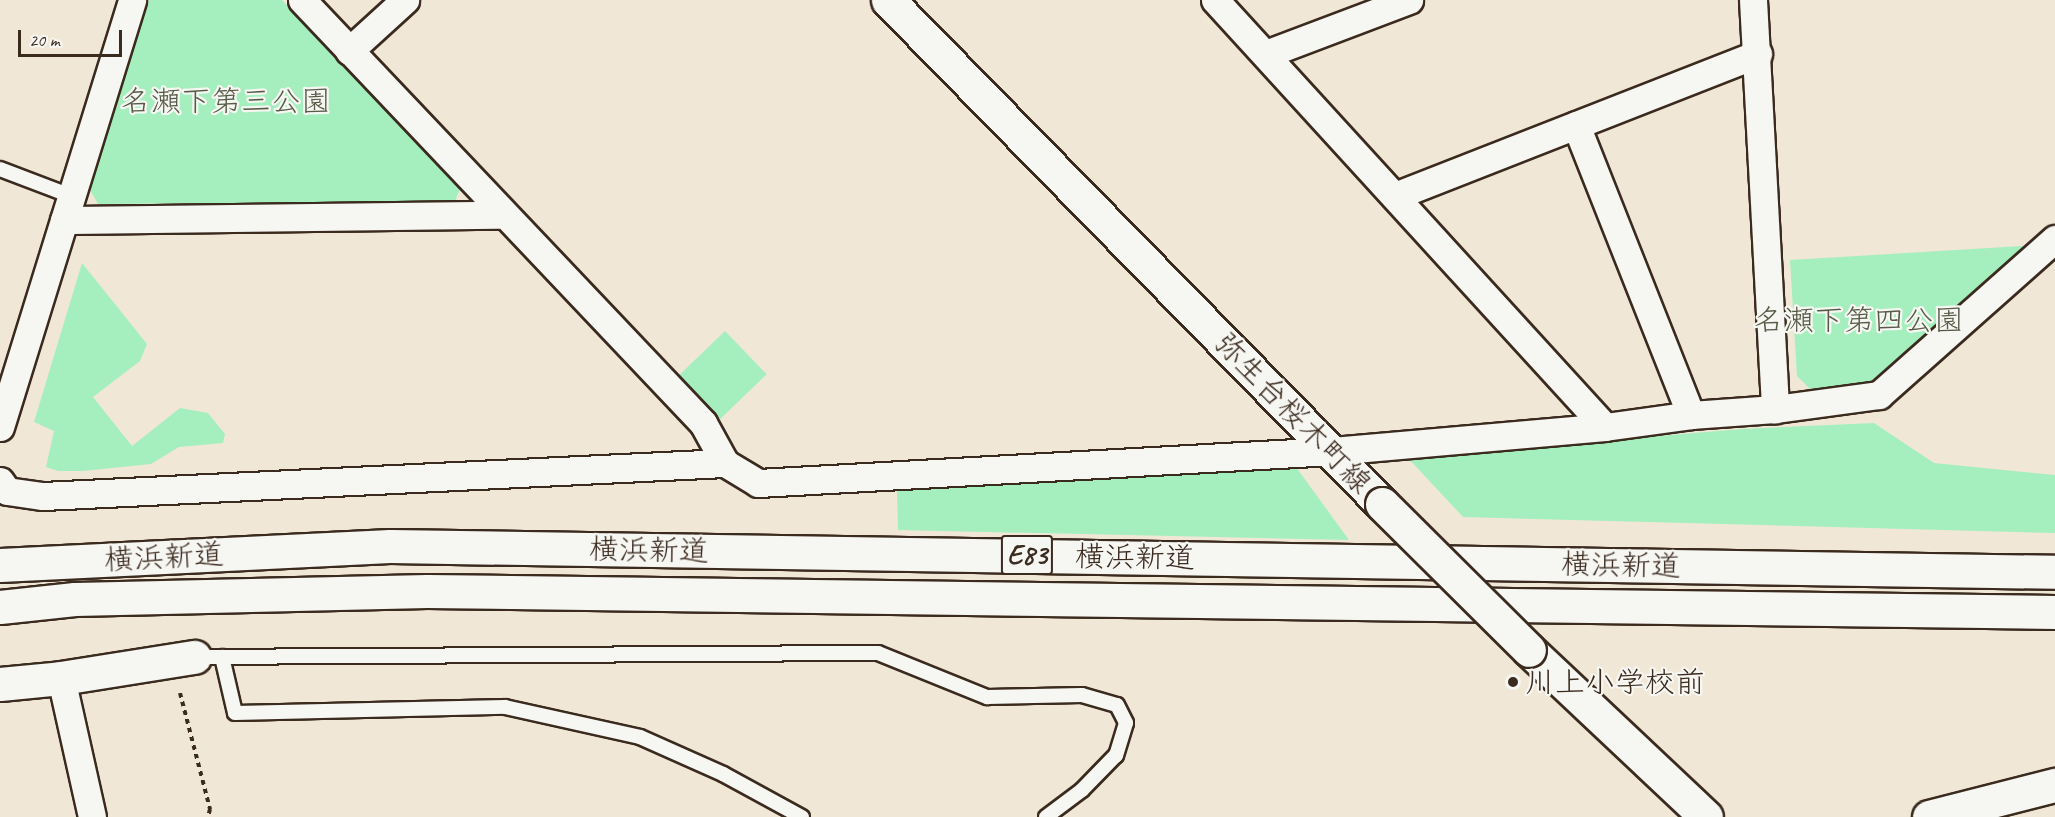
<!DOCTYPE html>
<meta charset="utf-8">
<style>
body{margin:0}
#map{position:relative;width:2055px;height:817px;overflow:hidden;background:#f1e7d6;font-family:Caveat,"Klee One",sans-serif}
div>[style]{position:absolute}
.green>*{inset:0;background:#a5efbe;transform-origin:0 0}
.path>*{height:4px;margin-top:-2px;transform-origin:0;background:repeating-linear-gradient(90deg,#3b2a1e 0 4.5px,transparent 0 9px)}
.roads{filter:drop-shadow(2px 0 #3b2a1e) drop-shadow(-2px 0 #3b2a1e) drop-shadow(0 2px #3b2a1e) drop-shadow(0 -2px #3b2a1e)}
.lane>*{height:14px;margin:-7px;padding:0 7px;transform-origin:7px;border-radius:7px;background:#f6f6f2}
.street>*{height:27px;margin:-13.5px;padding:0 13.5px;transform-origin:13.5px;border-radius:13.5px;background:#f6f6f2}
.secondary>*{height:33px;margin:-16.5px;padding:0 16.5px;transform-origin:16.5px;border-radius:16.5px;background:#f6f6f2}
.highway>*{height:33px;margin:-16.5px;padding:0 16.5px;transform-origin:16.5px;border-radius:16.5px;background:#f6f6f2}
.bridges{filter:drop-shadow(2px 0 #3b2a1e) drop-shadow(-2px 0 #3b2a1e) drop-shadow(0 2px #3b2a1e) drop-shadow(0 -2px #3b2a1e)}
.secondary-bridge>*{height:33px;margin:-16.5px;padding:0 16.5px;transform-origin:16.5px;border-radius:16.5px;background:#f6f6f2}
.dots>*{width:16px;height:16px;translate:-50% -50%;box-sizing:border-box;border:3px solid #f6f6f2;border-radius:50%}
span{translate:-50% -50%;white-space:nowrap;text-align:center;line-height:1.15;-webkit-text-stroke:4.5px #f6f6f2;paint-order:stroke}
.shield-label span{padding:2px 4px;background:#f6f6f2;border:2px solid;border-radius:4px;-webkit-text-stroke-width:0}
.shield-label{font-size:28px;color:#3b2a1e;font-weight:700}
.park-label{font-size:30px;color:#565b46}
.street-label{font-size:30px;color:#3b2a1e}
.poi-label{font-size:30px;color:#3b2a1e}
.left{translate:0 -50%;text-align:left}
.scale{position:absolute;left:18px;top:30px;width:104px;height:27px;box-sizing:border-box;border:3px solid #3b2a1e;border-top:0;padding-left:8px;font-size:18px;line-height:21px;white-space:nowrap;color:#3b2a1e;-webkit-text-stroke:4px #f6f6f2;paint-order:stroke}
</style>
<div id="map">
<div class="green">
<div style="clip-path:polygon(149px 0,282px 0,460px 189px,455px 201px,98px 204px,89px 188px)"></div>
<div style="clip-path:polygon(2040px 245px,1883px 384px,1811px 390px,1797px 376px,1790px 260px)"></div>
<div style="clip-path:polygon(82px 263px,147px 344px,140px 361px,93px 397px,132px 446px,180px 408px,208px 413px,225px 434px,223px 443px,179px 447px,151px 464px,83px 471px,58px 471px,46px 467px,54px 431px,34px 422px)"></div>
<div style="left:725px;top:331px;width:60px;height:66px;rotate:46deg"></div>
<div style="clip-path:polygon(1874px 423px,1934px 463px,2055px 475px,2055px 533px,1463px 517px,1407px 457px,1742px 429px)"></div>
<div style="clip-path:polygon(1296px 467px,1349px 540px,898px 530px,897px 490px)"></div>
</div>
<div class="path">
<div style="left:180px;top:693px;width:120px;rotate:75.5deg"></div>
<div style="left:210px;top:809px;width:8px;rotate:104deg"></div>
</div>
<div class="roads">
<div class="lane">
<div style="left:0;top:169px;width:76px;rotate:20.8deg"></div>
<div style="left:194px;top:657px;width:684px;rotate:-0.34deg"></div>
<div style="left:878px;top:653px;width:118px;rotate:22deg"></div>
<div style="left:987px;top:697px;width:95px;rotate:-1.2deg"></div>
<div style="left:1082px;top:695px;width:36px;rotate:16deg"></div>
<div style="left:1117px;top:705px;width:20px;rotate:63deg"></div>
<div style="left:1126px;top:723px;width:34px;rotate:107deg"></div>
<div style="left:1116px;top:755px;width:49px;rotate:134.2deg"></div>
<div style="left:1082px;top:790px;width:45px;rotate:143.1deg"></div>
<div style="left:222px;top:657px;width:57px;rotate:76.9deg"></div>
<div style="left:235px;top:713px;width:270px;rotate:-1.3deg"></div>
<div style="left:505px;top:707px;width:138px;rotate:12.5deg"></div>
<div style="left:640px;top:737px;width:91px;rotate:24deg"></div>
<div style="left:723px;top:774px;width:90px;rotate:28.6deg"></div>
</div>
<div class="street">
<div style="left:302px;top:0;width:583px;rotate:46.53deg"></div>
<div style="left:703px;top:423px;width:46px;rotate:61.2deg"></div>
<div style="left:725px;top:463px;width:39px;rotate:31deg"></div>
<div style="left:758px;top:483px;width:575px;rotate:-3.19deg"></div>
<div style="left:1332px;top:451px;width:274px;rotate:-5deg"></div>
<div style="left:1605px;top:427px;width:87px;rotate:-7.9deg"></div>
<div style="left:1691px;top:415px;width:84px;rotate:-4.1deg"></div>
<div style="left:1775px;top:409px;width:105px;rotate:-7.7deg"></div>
<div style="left:1879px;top:395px;width:235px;rotate:-41.6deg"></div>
<div style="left:1215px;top:0;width:578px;rotate:47.59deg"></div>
<div style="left:1753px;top:0;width:410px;rotate:86.9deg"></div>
<div style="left:349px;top:51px;width:76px;rotate:-42.3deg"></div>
<div style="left:1266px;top:54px;width:153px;rotate:-20.7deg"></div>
<div style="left:1576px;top:125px;width:312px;rotate:68.4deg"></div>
<div style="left:1395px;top:196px;width:390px;rotate:-21.4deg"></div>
<div style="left:64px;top:220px;width:439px;rotate:-0.7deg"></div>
<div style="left:0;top:427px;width:447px;rotate:-72.8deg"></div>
<div style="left:0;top:481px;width:12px;rotate:55deg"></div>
<div style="left:7px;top:491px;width:36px;rotate:8deg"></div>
<div style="left:43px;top:496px;width:683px;rotate:-2.77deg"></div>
<div style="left:61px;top:678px;width:142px;rotate:77.4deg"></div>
</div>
<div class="secondary">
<div style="left:888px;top:0;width:706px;rotate:45.57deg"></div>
<div style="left:1529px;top:650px;width:243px;rotate:43.3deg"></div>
<div style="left:0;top:684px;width:61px;rotate:-5.6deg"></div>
<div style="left:61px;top:678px;width:135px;rotate:-9deg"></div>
<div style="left:1929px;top:817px;width:130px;rotate:-14.3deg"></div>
</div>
<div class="highway">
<div style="left:0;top:565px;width:390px;rotate:-2.8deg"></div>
<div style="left:390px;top:546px;width:1665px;rotate:0.89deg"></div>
<div style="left:0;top:607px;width:75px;rotate:-6.1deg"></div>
<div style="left:75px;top:599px;width:352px;rotate:-1.3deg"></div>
<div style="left:427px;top:591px;width:1628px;rotate:0.74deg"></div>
</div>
</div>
<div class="bridges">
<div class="secondary-bridge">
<div style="left:1382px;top:504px;width:207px;rotate:44.8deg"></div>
</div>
</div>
<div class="dots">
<div style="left:1513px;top:682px;background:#3b2a1e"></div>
</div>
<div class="shield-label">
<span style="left:1027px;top:555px">E83</span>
</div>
<div class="park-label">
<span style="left:226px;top:101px">名瀬下第三公園</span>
<span style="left:1859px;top:320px">名瀬下第四公園</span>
</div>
<div class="street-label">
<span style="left:1293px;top:413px;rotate:46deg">弥生台桜木町線</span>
<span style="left:649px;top:550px;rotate:1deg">横浜新道</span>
<span style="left:164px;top:557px;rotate:-3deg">横浜新道</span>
<span style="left:1135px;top:557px;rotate:1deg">横浜新道</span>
<span style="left:1621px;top:565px;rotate:1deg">横浜新道</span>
</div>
<div class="poi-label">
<span class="left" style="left:1525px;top:682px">川上小学校前</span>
</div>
<div class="scale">20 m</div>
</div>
